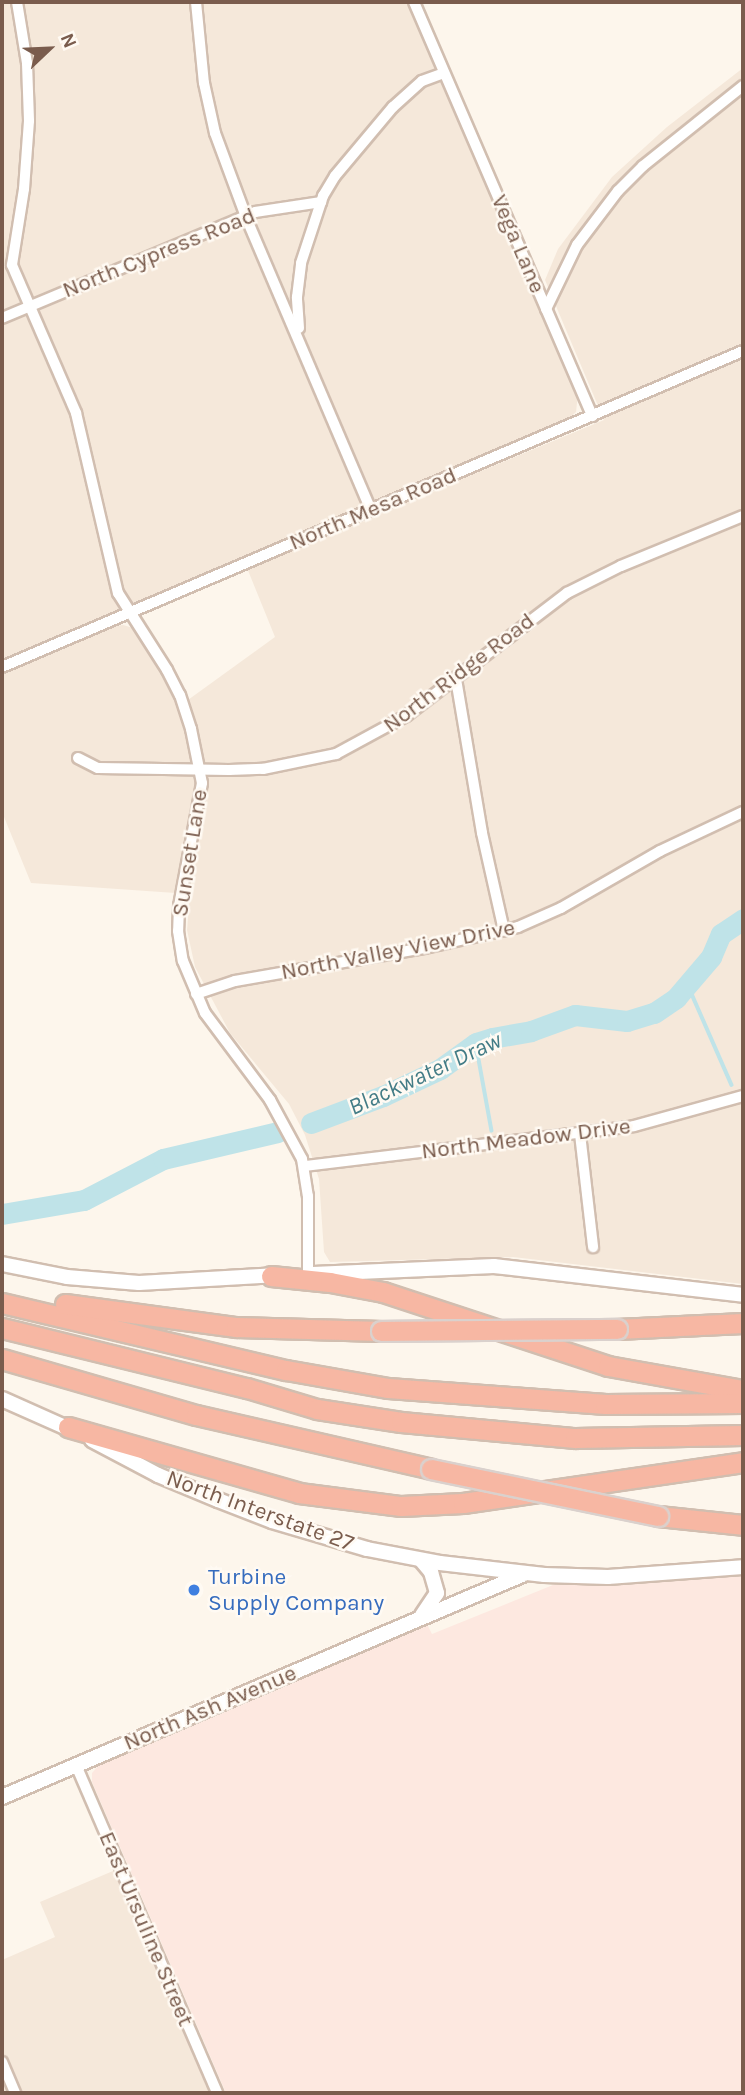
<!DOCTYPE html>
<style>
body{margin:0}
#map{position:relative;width:745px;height:2095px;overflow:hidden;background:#fdf6ec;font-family:Karla,sans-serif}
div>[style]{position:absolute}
.residential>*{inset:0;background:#f5e8da}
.commercial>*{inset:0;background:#fde8e0}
.stream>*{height:3.5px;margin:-1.75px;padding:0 1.75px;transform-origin:1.75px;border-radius:1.75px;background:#bfe3e8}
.river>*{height:21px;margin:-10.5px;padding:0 10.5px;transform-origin:10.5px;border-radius:10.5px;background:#bfe3e8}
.roads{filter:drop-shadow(2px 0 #d1beb0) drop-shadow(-2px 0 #d1beb0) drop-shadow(0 2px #d1beb0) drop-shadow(0 -2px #d1beb0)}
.street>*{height:10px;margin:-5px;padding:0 5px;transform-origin:5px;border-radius:5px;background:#fff}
.secondary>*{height:14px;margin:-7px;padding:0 7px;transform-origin:7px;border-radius:7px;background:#fff}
.highway>*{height:19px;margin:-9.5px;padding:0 9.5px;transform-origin:9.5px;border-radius:9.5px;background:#f7b7a3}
.bridges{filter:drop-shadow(2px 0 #dad1cd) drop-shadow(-2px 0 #dad1cd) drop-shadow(0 2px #dad1cd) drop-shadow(0 -2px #dad1cd)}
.highway-bridge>*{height:19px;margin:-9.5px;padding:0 9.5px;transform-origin:9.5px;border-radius:9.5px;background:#f7b7a3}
.dots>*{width:19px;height:19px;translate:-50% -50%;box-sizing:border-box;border:4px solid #fffaf3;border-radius:50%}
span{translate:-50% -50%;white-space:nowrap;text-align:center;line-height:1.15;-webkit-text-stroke:5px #fffaf3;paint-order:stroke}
.street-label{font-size:23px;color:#7a5c4d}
.shop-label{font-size:23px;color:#366cbe}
.left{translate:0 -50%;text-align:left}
.water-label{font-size:24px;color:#437c86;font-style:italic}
.frame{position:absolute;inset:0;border:4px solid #7a5c4d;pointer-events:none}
.north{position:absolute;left:14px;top:14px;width:70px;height:70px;-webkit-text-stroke:5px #fffaf3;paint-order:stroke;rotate:67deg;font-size:19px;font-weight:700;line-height:28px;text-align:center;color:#7a5c4d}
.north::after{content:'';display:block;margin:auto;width:24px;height:32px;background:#7a5c4d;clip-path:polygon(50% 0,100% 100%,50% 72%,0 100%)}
</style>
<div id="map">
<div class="residential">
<div style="clip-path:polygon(2px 2px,410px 2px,578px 394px,576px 412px,567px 420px,2px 662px)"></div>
<div style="clip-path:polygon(743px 68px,743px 1284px,513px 1257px,330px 1262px,324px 1252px,319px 1179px,305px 1135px,289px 1104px,230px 1033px,195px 967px,187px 930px,190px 894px,31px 883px,2px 812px,2px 674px,114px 626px,123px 625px,133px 628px,142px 639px,181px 705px,275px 637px,247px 568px,604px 420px,545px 280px,558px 249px,612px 177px,667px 127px)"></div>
<div style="clip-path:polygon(120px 1868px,216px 2093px,2px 2093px,2px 1960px,55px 1937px,40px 1902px)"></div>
</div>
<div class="commercial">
<div style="clip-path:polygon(743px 1572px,743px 2093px,226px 2093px,92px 1782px,92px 1773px,99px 1765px,427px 1624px,432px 1634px,553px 1585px)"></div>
</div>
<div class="stream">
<div style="left:688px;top:985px;width:109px;rotate:66.3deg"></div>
<div style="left:476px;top:1043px;width:89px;rotate:79.7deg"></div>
</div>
<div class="river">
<div style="left:311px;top:1123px;width:77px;rotate:-20.6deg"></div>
<div style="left:383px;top:1096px;width:63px;rotate:-25.3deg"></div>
<div style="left:440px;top:1069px;width:44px;rotate:-35.8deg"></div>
<div style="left:476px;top:1043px;width:17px;rotate:-17deg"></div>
<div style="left:492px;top:1038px;width:40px;rotate:-10deg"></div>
<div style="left:531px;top:1031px;width:47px;rotate:-20deg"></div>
<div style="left:575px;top:1015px;width:52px;rotate:6.6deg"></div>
<div style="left:627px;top:1021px;width:28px;rotate:-17deg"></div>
<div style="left:654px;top:1013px;width:27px;rotate:-34deg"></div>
<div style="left:676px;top:998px;width:54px;rotate:-49.5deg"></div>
<div style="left:711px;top:957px;width:25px;rotate:-67deg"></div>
<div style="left:721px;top:934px;width:27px;rotate:-34deg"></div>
<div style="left:2px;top:1214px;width:83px;rotate:-9.7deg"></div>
<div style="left:84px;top:1200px;width:89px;rotate:-27.4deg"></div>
<div style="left:163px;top:1159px;width:118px;rotate:-13.2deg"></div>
</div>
<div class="roads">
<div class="street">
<div style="left:17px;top:2px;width:62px;rotate:80.7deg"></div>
<div style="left:27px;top:63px;width:58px;rotate:88deg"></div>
<div style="left:29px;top:121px;width:68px;rotate:94.2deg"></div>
<div style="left:24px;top:189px;width:77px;rotate:99deg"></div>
<div style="left:12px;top:265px;width:161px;rotate:66.6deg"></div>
<div style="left:76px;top:413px;width:185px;rotate:76.9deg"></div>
<div style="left:118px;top:593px;width:91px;rotate:57.5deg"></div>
<div style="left:167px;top:670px;width:28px;rotate:63deg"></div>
<div style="left:180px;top:695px;width:36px;rotate:72deg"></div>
<div style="left:191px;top:729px;width:55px;rotate:78.5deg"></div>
<div style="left:202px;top:783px;width:125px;rotate:100.6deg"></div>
<div style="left:179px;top:906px;width:25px;rotate:92deg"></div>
<div style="left:178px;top:931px;width:30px;rotate:81deg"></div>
<div style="left:183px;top:961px;width:56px;rotate:67.1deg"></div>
<div style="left:205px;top:1013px;width:109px;rotate:53.2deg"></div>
<div style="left:270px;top:1100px;width:67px;rotate:61.5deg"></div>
<div style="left:302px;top:1159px;width:37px;rotate:81deg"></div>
<div style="left:308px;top:1196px;width:78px;rotate:90deg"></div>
<div style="left:196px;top:2px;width:81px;rotate:84.4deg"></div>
<div style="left:204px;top:83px;width:51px;rotate:77.6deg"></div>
<div style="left:215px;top:133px;width:95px;rotate:69.7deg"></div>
<div style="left:248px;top:222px;width:313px;rotate:66.9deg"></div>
<div style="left:414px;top:2px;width:451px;rotate:66.7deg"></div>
<div style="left:546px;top:309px;width:71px;rotate:-64.2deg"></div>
<div style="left:577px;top:245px;width:68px;rotate:-52.8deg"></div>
<div style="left:618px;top:191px;width:35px;rotate:-45deg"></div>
<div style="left:643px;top:166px;width:128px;rotate:-38.7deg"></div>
<div style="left:2px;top:318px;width:274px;rotate:-22.7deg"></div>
<div style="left:255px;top:212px;width:67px;rotate:-8.6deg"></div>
<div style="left:299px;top:328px;width:31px;rotate:-94deg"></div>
<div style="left:297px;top:297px;width:34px;rotate:-83deg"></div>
<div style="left:301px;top:263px;width:71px;rotate:-71.8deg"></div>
<div style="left:323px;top:196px;width:23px;rotate:-59deg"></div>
<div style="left:335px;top:176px;width:90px;rotate:-50deg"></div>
<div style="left:393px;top:107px;width:39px;rotate:-42deg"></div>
<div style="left:422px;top:81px;width:23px;rotate:-20deg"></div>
<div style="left:2px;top:667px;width:806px;rotate:-23.1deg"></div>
<div style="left:456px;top:679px;width:156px;rotate:80.4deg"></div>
<div style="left:482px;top:833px;width:100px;rotate:77.3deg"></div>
<div style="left:78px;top:758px;width:22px;rotate:27deg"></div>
<div style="left:98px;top:768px;width:131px;rotate:0.9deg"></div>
<div style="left:229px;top:770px;width:34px;rotate:-2deg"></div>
<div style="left:263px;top:769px;width:75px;rotate:-11.6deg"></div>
<div style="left:336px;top:754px;width:80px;rotate:-28.5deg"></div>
<div style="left:406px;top:716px;width:203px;rotate:-37.4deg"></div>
<div style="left:567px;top:593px;width:60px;rotate:-26.6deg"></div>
<div style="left:621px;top:566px;width:132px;rotate:-22.3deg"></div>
<div style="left:196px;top:994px;width:41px;rotate:-18.4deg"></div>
<div style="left:235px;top:981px;width:192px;rotate:-9.9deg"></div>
<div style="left:424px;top:948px;width:96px;rotate:-12.6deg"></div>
<div style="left:518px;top:927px;width:47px;rotate:-23.8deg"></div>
<div style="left:561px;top:908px;width:114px;rotate:-29.9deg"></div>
<div style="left:660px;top:851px;width:92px;rotate:-25.2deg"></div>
<div style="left:580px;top:1134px;width:114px;rotate:83.4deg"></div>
<div style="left:305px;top:1166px;width:331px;rotate:-6.9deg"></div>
<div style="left:634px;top:1126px;width:113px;rotate:-15.4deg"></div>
<div style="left:76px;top:1765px;width:357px;rotate:66.7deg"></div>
<div style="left:2px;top:2062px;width:34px;rotate:67deg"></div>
</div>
<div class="secondary">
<div style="left:2px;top:1264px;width:66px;rotate:11.3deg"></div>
<div style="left:67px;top:1277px;width:72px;rotate:4.8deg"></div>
<div style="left:139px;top:1283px;width:139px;rotate:-3.3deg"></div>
<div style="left:313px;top:1274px;width:181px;rotate:-2.5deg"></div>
<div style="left:494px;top:1266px;width:251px;rotate:6.6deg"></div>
<div style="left:2px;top:1399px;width:79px;rotate:24deg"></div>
<div style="left:92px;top:1440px;width:75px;rotate:27.9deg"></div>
<div style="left:158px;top:1475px;width:65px;rotate:22.6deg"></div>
<div style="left:218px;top:1500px;width:58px;rotate:21.3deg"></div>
<div style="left:272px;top:1521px;width:99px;rotate:16.4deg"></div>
<div style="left:367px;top:1549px;width:74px;rotate:10.9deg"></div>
<div style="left:440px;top:1563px;width:105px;rotate:6.6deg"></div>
<div style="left:544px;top:1575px;width:64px;rotate:1.8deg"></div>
<div style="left:608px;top:1577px;width:135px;rotate:-4.2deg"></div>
<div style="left:421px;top:1560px;width:16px;rotate:50deg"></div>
<div style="left:431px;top:1572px;width:22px;rotate:74deg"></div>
<div style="left:437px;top:1593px;width:27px;rotate:124deg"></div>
<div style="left:2px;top:1797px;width:565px;rotate:-23.12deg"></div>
</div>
<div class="highway">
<div style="left:271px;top:1276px;width:59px;rotate:5.8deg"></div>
<div style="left:330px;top:1282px;width:54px;rotate:10.7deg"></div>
<div style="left:383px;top:1292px;width:237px;rotate:18.2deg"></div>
<div style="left:608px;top:1366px;width:137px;rotate:10.1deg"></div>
<div style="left:2px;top:1303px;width:292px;rotate:13.3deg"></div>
<div style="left:286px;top:1370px;width:104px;rotate:10deg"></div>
<div style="left:388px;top:1388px;width:218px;rotate:4.2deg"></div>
<div style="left:605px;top:1404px;width:138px;rotate:-0.4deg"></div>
<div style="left:65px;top:1304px;width:173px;rotate:7.7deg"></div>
<div style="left:236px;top:1327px;width:145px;rotate:1.6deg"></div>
<div style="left:2px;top:1328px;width:252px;rotate:13.8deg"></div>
<div style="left:247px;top:1388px;width:73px;rotate:16.7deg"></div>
<div style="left:317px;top:1409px;width:85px;rotate:8.8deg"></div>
<div style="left:401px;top:1422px;width:175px;rotate:5.3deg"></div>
<div style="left:575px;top:1438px;width:168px;rotate:-1deg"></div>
<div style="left:617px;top:1329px;width:126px;rotate:-2.7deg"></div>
<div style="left:2px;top:1359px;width:202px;rotate:16.1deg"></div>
<div style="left:196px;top:1415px;width:241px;rotate:12.9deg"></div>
<div style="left:68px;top:1427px;width:240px;rotate:15.9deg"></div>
<div style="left:299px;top:1493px;width:103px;rotate:7.3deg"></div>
<div style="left:401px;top:1506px;width:62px;rotate:-2.8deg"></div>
<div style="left:463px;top:1503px;width:283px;rotate:-8.3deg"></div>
<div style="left:658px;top:1516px;width:85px;rotate:6deg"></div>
</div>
</div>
<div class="bridges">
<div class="highway-bridge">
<div style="left:381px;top:1331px;width:236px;rotate:-0.5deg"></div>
<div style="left:431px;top:1469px;width:232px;rotate:11.7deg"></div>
</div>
</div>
<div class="dots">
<div style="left:194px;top:1590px;background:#3f7fe0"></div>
</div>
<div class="street-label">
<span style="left:518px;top:244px;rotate:67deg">Vega Lane</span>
<span style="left:159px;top:253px;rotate:-22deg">North Cypress Road</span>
<span style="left:373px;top:509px;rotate:-23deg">North Mesa Road</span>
<span style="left:459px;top:673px;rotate:-37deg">North Ridge Road</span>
<span style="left:190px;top:853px;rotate:-81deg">Sunset Lane</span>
<span style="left:398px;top:950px;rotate:-11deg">North Valley View Drive</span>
<span style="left:526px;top:1139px;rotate:-7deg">North Meadow Drive</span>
<span style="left:260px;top:1511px;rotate:20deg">North Interstate 27</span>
<span style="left:210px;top:1708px;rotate:-23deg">North Ash Avenue</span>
<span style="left:146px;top:1929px;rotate:67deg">East Ursuline Street</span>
</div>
<div class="shop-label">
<span class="left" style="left:208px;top:1590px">Turbine<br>Supply Company</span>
</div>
<div class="water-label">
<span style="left:425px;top:1074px;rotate:-25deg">Blackwater Draw</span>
</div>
<div class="frame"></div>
<div class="north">N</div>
</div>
